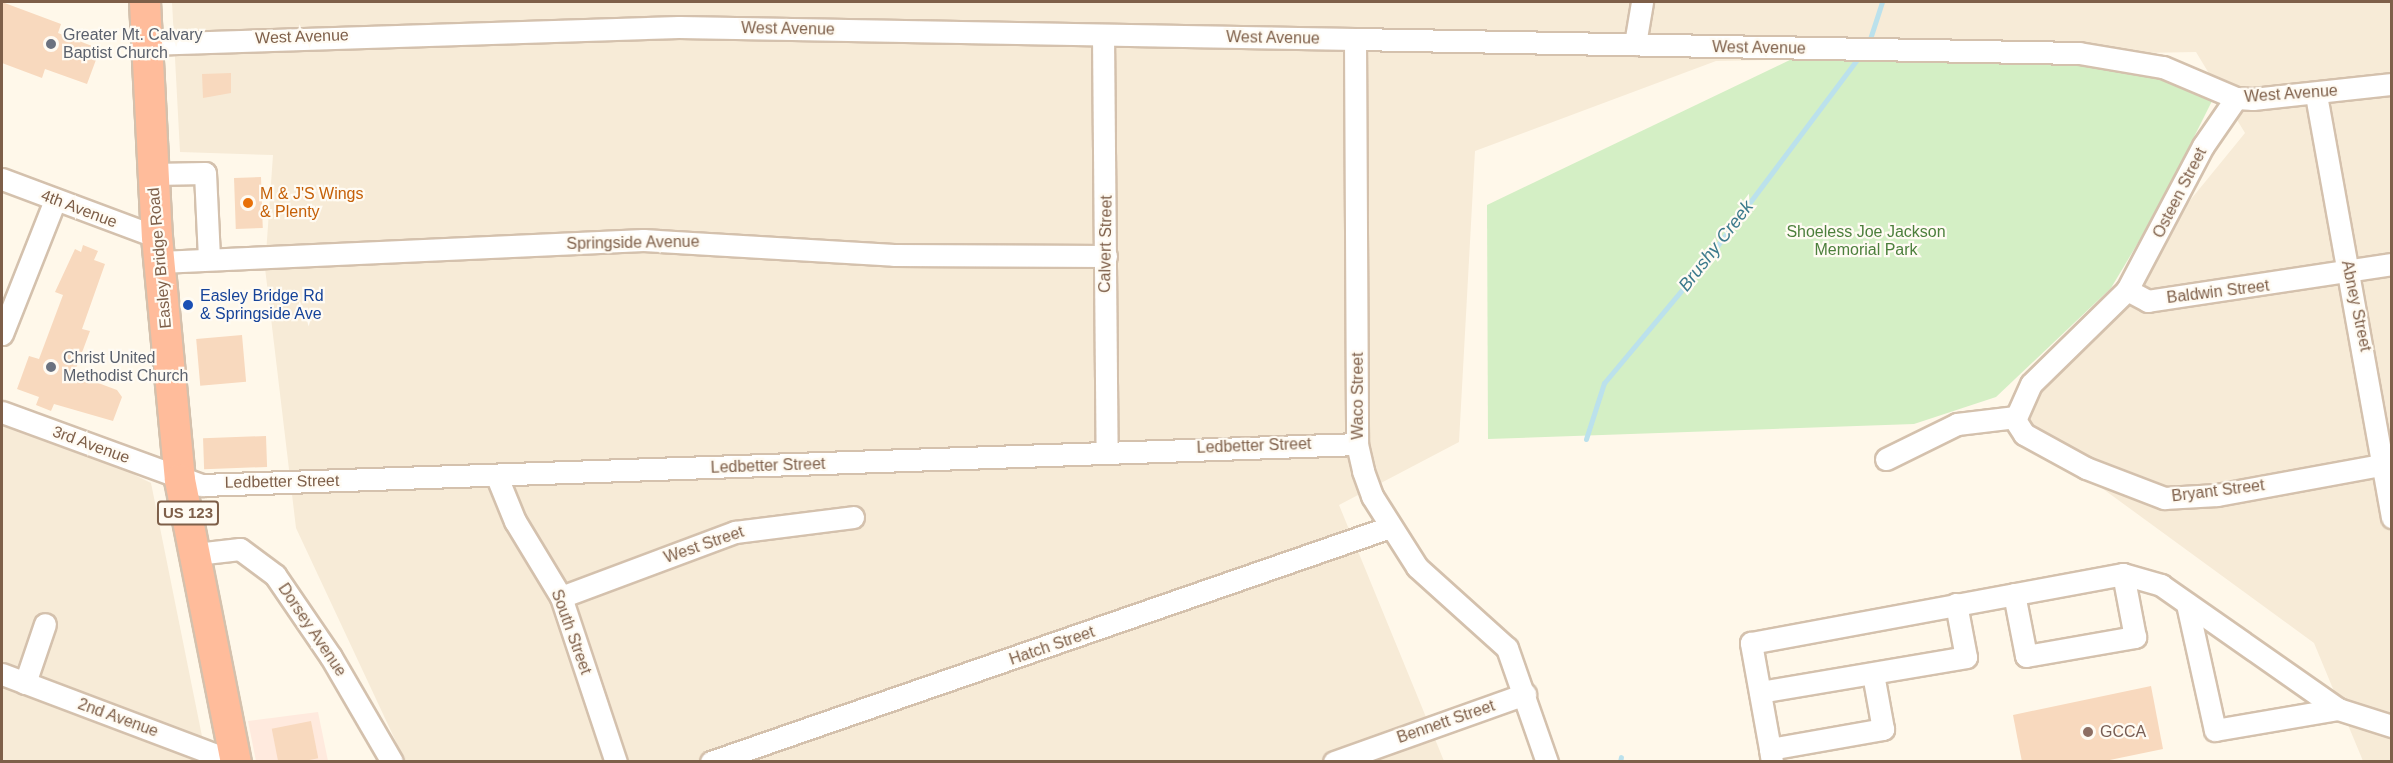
<!DOCTYPE html>
<style>
body{margin:0}
#map{position:relative;width:2393px;height:763px;overflow:hidden;background:#fff8ea;font-family:Arial,sans-serif}
div>[style]{position:absolute}
.residential>*{inset:0;background:#f7ebd7}
.commercial>*{inset:0;background:#ffeade}
.green>*{inset:0;background:#d4efc5}
.stream>*{height:5px;margin:-2.5px;padding:0 2.5px;transform-origin:2.5px;border-radius:2.5px;background:#bbe1ec}
.building>*{inset:0;background:#f8d9be;transform-origin:0 0}
.roads{filter:drop-shadow(2px 0 #d4c1ad) drop-shadow(-2px 0 #d4c1ad) drop-shadow(0 2px #d4c1ad) drop-shadow(0 -2px #d4c1ad)}
.minor>*{height:21px;margin:-10.5px;padding:0 10.5px;transform-origin:10.5px;border-radius:10.5px;background:#fff}
.highway>*{height:30px;margin:-15px;padding:0 15px;transform-origin:15px;border-radius:15px;background:#ffbc9b}
.dots>*{width:16px;height:16px;translate:-50% -50%;box-sizing:border-box;border:3px solid #fffbf3;border-radius:50%}
span{translate:-50% -50%;white-space:nowrap;text-align:center;line-height:1.15;-webkit-text-stroke:4.5px #fffbf3;paint-order:stroke}
.shield-label span{padding:2px 4px;background:#fffbf3;border:2px solid;border-radius:4px;-webkit-text-stroke-width:0}
.shield-label{font-size:15px;color:#7e5f49;font-weight:700}
.street-label{font-size:16px;color:#7e5f49}
.worship-label{font-size:16px;color:#5b616d}
.left{translate:0 -50%;text-align:left}
.food-label{font-size:16px;color:#c56008}
.park-label{font-size:16px;color:#4c7f3c}
.transit-label{font-size:16px;color:#164399}
.education-label{font-size:16px;color:#785e54}
.water-label{font-size:18px;color:#3c7a8c;font-style:italic}
.frame{position:absolute;inset:0;border:3px solid #7e5f49;pointer-events:none}
</style>
<div id="map">
<div class="residential">
<div style="clip-path:polygon(172px 2px,2391px 2px,2391px 761px,2363px 761px,2314px 643px,2010px 421px,2245px 133px,2196px 52px,1716px 61px,1475px 151px,1459px 442px,1339px 505px,1444px 761px,405px 761px,296px 528px,265px 268px,273px 155px,180px 152px)"></div>
<div style="clip-path:polygon(2px 409px,151px 483px,207px 761px,2px 761px)"></div>
</div>
<div class="commercial">
<div style="clip-path:polygon(318px 712px,328px 761px,256px 761px,248px 721px)"></div>
</div>
<div class="green">
<div style="clip-path:polygon(1794px 58px,2071px 59px,2178px 79px,2212px 101px,2157px 211px,2111px 288px,1996px 397px,1914px 424px,1488px 439px,1487px 205px)"></div>
</div>
<div class="stream">
<div style="left:1869px;top:42px;width:42px;rotate:-72deg"></div>
<div style="left:1586px;top:439px;width:59px;rotate:-72.2deg"></div>
<div style="left:1604px;top:383px;width:158px;rotate:-50.1deg"></div>
<div style="left:1705px;top:262px;width:256px;rotate:-53.1deg"></div>
<div style="left:1620px;top:762px;width:5px;rotate:-79deg"></div>
</div>
<div class="building">
<div style="clip-path:polygon(2px 2px,61px 24px,58px 33px,100px 49px,87px 84px,45px 69px,42px 78px,2px 63px)"></div>
<div style="clip-path:polygon(231px 73px,231px 93px,203px 98px,202px 74px)"></div>
<div style="left:261px;top:177px;width:51px;height:27px;rotate:88deg"></div>
<div style="clip-path:polygon(83px 245px,98px 251px,94px 260px,105px 264px,82px 329px,90px 331px,74px 374px,117px 390px,122px 397px,113px 421px,54px 404px,51px 411px,36px 405px,39px 397px,17px 389px,29px 356px,39px 359px,63px 295px,55px 292px,75px 249px,81px 252px)"></div>
<div style="left:242px;top:335px;width:47px;height:46px;rotate:85deg"></div>
<div style="left:266px;top:436px;width:31px;height:63px;rotate:88deg"></div>
<div style="clip-path:polygon(2151px 686px,2163px 749px,2100px 762px,2022px 762px,2013px 715px)"></div>
<div style="left:311px;top:721px;width:38px;height:40px;rotate:79deg"></div>
</div>
<div class="roads">
<div class="minor">
<div style="left:1103px;top:35px;width:417px;rotate:89.5deg"></div>
<div style="left:1355px;top:39px;width:405px;rotate:89.7deg"></div>
<div style="left:1357px;top:444px;width:28px;rotate:77deg"></div>
<div style="left:1363px;top:471px;width:27px;rotate:70deg"></div>
<div style="left:1372px;top:496px;width:84px;rotate:57.6deg"></div>
<div style="left:1417px;top:567px;width:121px;rotate:42deg"></div>
<div style="left:1507px;top:648px;width:121px;rotate:70.7deg"></div>
<div style="left:147px;top:44px;width:532px;rotate:-1.83deg"></div>
<div style="left:679px;top:27px;width:676px;rotate:1.02deg"></div>
<div style="left:1355px;top:39px;width:724px;rotate:1.11deg"></div>
<div style="left:2079px;top:53px;width:85px;rotate:9.5deg"></div>
<div style="left:2163px;top:67px;width:79px;rotate:23deg"></div>
<div style="left:2236px;top:98px;width:17px;rotate:3deg"></div>
<div style="left:2253px;top:99px;width:140px;rotate:-6.2deg"></div>
<div style="left:1635px;top:44px;width:43px;rotate:-80.5deg"></div>
<div style="left:2316px;top:95px;width:429px;rotate:79.8deg"></div>
<div style="left:154px;top:174px;width:51px;rotate:-1.1deg"></div>
<div style="left:205px;top:173px;width:86px;rotate:87.3deg"></div>
<div style="left:2px;top:179px;width:165px;rotate:20.5deg"></div>
<div style="left:160px;top:262px;width:484px;rotate:-2.6deg"></div>
<div style="left:643px;top:240px;width:251px;rotate:3.4deg"></div>
<div style="left:894px;top:255px;width:212px;rotate:0.3deg"></div>
<div style="left:2392px;top:264px;width:247px;rotate:171.4deg"></div>
<div style="left:2148px;top:301px;width:24px;rotate:-152deg"></div>
<div style="left:2127px;top:290px;width:134px;rotate:135.6deg"></div>
<div style="left:2031px;top:384px;width:39px;rotate:114deg"></div>
<div style="left:2015px;top:420px;width:17px;rotate:57deg"></div>
<div style="left:2024px;top:434px;width:71px;rotate:28.7deg"></div>
<div style="left:2086px;top:468px;width:84px;rotate:21deg"></div>
<div style="left:2164px;top:498px;width:53px;rotate:-3.2deg"></div>
<div style="left:2217px;top:495px;width:178px;rotate:-10.4deg"></div>
<div style="left:2127px;top:290px;width:163px;rotate:-62.2deg"></div>
<div style="left:2203px;top:146px;width:58px;rotate:-55.5deg"></div>
<div style="left:2px;top:334px;width:144px;rotate:-68.4deg"></div>
<div style="left:2px;top:412px;width:213px;rotate:20.1deg"></div>
<div style="left:202px;top:485px;width:1156px;rotate:-2.03deg"></div>
<div style="left:1886px;top:459px;width:79px;rotate:-26.2deg"></div>
<div style="left:1957px;top:424px;width:59px;rotate:-6.8deg"></div>
<div style="left:497px;top:477px;width:48px;rotate:67.8deg"></div>
<div style="left:515px;top:521px;width:89px;rotate:58.8deg"></div>
<div style="left:561px;top:597px;width:174px;rotate:71.6deg"></div>
<div style="left:196px;top:554px;width:44px;rotate:-6.5deg"></div>
<div style="left:240px;top:549px;width:44px;rotate:36.6deg"></div>
<div style="left:275px;top:575px;width:99px;rotate:55.7deg"></div>
<div style="left:331px;top:657px;width:121px;rotate:59.8deg"></div>
<div style="left:2014px;top:594px;width:63px;rotate:79deg"></div>
<div style="left:2026px;top:656px;width:111px;rotate:-9.9deg"></div>
<div style="left:2135px;top:637px;width:64px;rotate:-100.8deg"></div>
<div style="left:561px;top:597px;width:186px;rotate:-20.5deg"></div>
<div style="left:735px;top:532px;width:119px;rotate:-7.2deg"></div>
<div style="left:2187px;top:604px;width:129px;rotate:77.5deg"></div>
<div style="left:2215px;top:730px;width:125px;rotate:-9.7deg"></div>
<div style="left:2px;top:674px;width:249px;rotate:20.7deg"></div>
<div style="left:25px;top:683px;width:62px;rotate:-71.3deg"></div>
<div style="left:1760px;top:692px;width:209px;rotate:-9.6deg"></div>
<div style="left:1966px;top:657px;width:54px;rotate:-100.7deg"></div>
<div style="left:1770px;top:749px;width:108px;rotate:-100.2deg"></div>
<div style="left:1751px;top:643px;width:378px;rotate:-10.5deg"></div>
<div style="left:2123px;top:574px;width:40px;rotate:16deg"></div>
<div style="left:2161px;top:585px;width:216px;rotate:35deg"></div>
<div style="left:2338px;top:709px;width:57px;rotate:17.5deg"></div>
<div style="left:711px;top:762px;width:719px;rotate:-19.09deg"></div>
<div style="left:1334px;top:762px;width:203px;rotate:-19.6deg"></div>
<div style="left:1772px;top:762px;width:13px;rotate:-99deg"></div>
<div style="left:1770px;top:749px;width:115px;rotate:-10deg"></div>
<div style="left:1883px;top:729px;width:56px;rotate:-100.3deg"></div>
</div>
<div class="highway">
<div style="left:145px;top:2px;width:235px;rotate:87.1deg"></div>
<div style="left:157px;top:237px;width:244px;rotate:84.6deg"></div>
<div style="left:180px;top:480px;width:288px;rotate:78.8deg"></div>
</div>
</div>
<div class="dots">
<div style="left:51px;top:44px;background:#6b7280"></div>
<div style="left:248px;top:203px;background:#e8710a"></div>
<div style="left:188px;top:305px;background:#1a4fb4"></div>
<div style="left:51px;top:367px;background:#6b7280"></div>
<div style="left:2088px;top:732px;background:#8d6e63"></div>
</div>
<div class="shield-label">
<span style="left:188px;top:513px">US 123</span>
</div>
<div class="street-label">
<span style="left:788px;top:29px;rotate:1deg">West Avenue</span>
<span style="left:302px;top:37px;rotate:-2deg">West Avenue</span>
<span style="left:1273px;top:38px;rotate:1deg">West Avenue</span>
<span style="left:1759px;top:48px;rotate:1deg">West Avenue</span>
<span style="left:2291px;top:94px;rotate:-4deg">West Avenue</span>
<span style="left:2180px;top:193px;rotate:-63deg">Osteen Street</span>
<span style="left:79px;top:209px;rotate:21deg">4th Avenue</span>
<span style="left:633px;top:243px;rotate:-1deg">Springside Avenue</span>
<span style="left:1106px;top:244px;rotate:-89deg">Calvert Street</span>
<span style="left:160px;top:258px;rotate:-95deg">Easley Bridge Road</span>
<span style="left:2218px;top:292px;rotate:-7deg">Baldwin Street</span>
<span style="left:2356px;top:306px;rotate:78deg">Abney Street</span>
<span style="left:1358px;top:396px;rotate:-90deg">Waco Street</span>
<span style="left:91px;top:445px;rotate:20deg">3rd Avenue</span>
<span style="left:1254px;top:446px;rotate:-2deg">Ledbetter Street</span>
<span style="left:768px;top:466px;rotate:-2deg">Ledbetter Street</span>
<span style="left:282px;top:482px;rotate:-1deg">Ledbetter Street</span>
<span style="left:2218px;top:491px;rotate:-7deg">Bryant Street</span>
<span style="left:704px;top:545px;rotate:-19deg">West Street</span>
<span style="left:312px;top:630px;rotate:56deg">Dorsey Avenue</span>
<span style="left:571px;top:632px;rotate:70deg">South Street</span>
<span style="left:1052px;top:646px;rotate:-19deg">Hatch Street</span>
<span style="left:118px;top:718px;rotate:20deg">2nd Avenue</span>
<span style="left:1446px;top:722px;rotate:-19deg">Bennett Street</span>
</div>
<div class="worship-label">
<span class="left" style="left:63px;top:44px">Greater Mt. Calvary<br>Baptist Church</span>
<span class="left" style="left:63px;top:367px">Christ United<br>Methodist Church</span>
</div>
<div class="food-label">
<span class="left" style="left:260px;top:203px">M &amp; J'S Wings<br>&amp; Plenty</span>
</div>
<div class="park-label">
<span style="left:1866px;top:241px">Shoeless Joe Jackson<br>Memorial Park</span>
</div>
<div class="transit-label">
<span class="left" style="left:200px;top:305px">Easley Bridge Rd<br>&amp; Springside Ave</span>
</div>
<div class="education-label">
<span class="left" style="left:2100px;top:732px">GCCA</span>
</div>
<div class="water-label">
<span style="left:1716px;top:246px;rotate:-52deg">Brushy Creek</span>
</div>
<div class="frame"></div>
</div>
